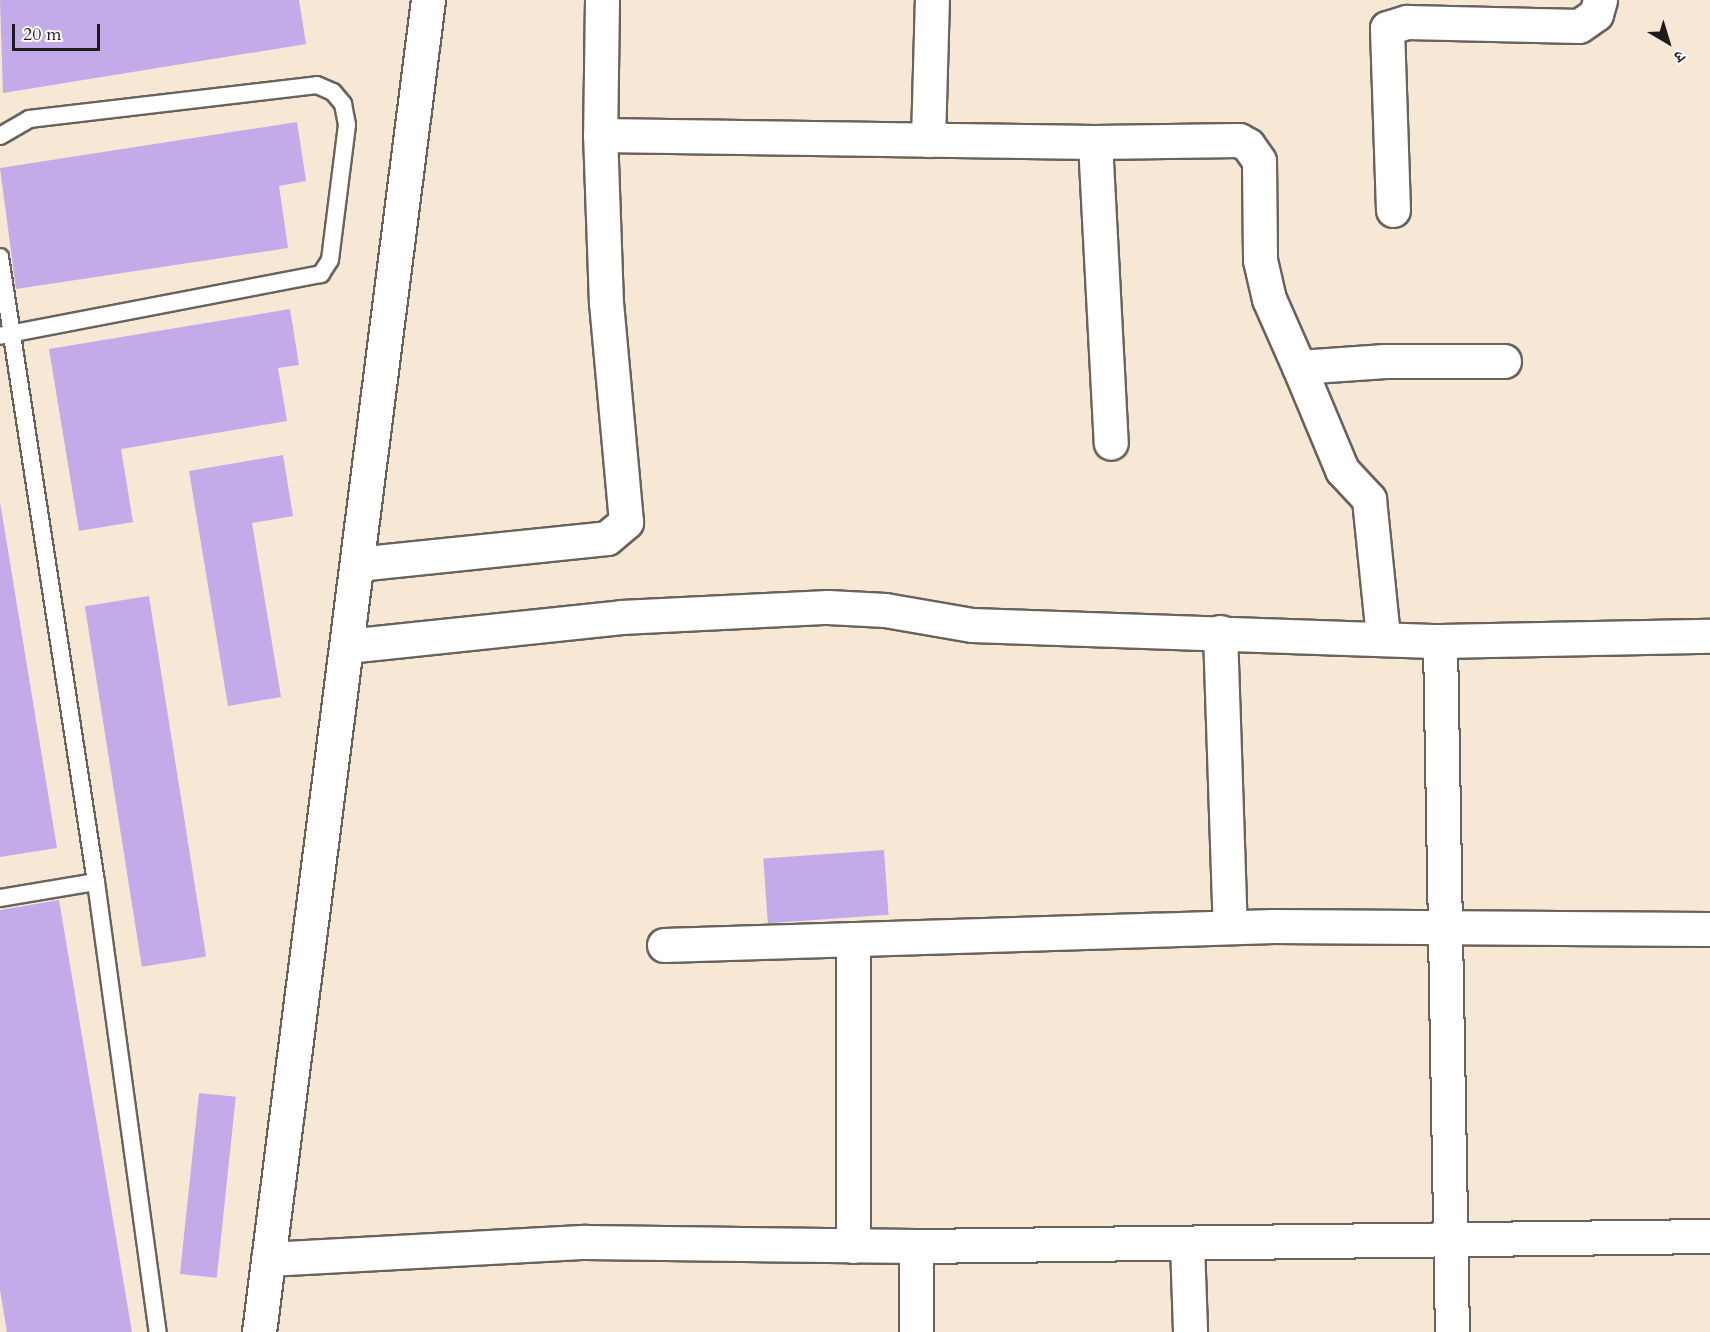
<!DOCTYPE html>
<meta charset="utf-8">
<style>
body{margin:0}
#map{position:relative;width:1710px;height:1332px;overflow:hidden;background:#f7e8d5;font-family:Cardo,"Noto Serif Devanagari",serif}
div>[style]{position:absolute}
.building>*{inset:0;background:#c2abe8;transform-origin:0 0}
.roads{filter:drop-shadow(2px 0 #69635d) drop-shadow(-2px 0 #69635d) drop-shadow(0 2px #69635d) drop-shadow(0 -2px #69635d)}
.lane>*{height:16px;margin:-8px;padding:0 8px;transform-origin:8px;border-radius:8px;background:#fff}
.street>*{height:33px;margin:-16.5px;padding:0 16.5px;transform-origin:16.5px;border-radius:16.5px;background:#fff}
.secondary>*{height:33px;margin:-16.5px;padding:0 16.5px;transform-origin:16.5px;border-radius:16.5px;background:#fff}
span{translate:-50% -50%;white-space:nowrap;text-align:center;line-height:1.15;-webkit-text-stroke:6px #fff;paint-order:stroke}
.north{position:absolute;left:1638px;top:12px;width:60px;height:60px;-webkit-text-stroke:4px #fff;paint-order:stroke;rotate:142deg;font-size:16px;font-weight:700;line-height:24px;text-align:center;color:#1c1c1c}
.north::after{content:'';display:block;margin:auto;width:21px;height:27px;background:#1c1c1c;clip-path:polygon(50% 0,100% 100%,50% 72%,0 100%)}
.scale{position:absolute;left:12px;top:24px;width:88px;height:27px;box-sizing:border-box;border:3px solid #1c1c1c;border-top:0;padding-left:8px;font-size:18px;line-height:21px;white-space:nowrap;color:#1c1c1c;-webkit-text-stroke:4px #fff;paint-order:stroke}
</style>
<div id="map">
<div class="building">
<div style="clip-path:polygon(0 0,299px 0,306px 44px,3px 93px)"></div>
<div style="clip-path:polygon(297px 122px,306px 181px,279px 186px,288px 248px,16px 289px,0 168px)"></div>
<div style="clip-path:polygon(290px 309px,299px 365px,278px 368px,287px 421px,121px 449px,133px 522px,79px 531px,49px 349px)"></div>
<div style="clip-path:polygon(283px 455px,293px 516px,252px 523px,281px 697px,228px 706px,189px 471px)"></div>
<div style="clip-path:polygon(0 502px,57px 848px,0 857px)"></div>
<div style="left:149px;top:596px;width:365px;height:65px;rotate:81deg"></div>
<div style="left:884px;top:850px;width:65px;height:121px;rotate:86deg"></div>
<div style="clip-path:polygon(59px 900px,132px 1332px,7px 1332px,0 1290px,0 910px)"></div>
<div style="left:199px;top:1093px;width:37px;height:182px;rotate:6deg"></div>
</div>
<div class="roads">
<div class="lane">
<div style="left:0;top:136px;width:34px;rotate:-30deg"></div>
<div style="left:29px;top:119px;width:290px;rotate:-6.7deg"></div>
<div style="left:317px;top:85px;width:17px;rotate:24deg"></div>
<div style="left:333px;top:92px;width:16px;rotate:50deg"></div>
<div style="left:343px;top:104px;width:21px;rotate:79deg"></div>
<div style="left:347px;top:125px;width:136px;rotate:97.2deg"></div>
<div style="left:330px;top:260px;width:17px;rotate:123deg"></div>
<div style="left:321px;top:274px;width:327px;rotate:169.1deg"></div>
<div style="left:0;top:257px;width:632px;rotate:81.27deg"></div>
<div style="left:96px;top:882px;width:454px;rotate:82.2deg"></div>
<div style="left:0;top:898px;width:97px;rotate:-9.5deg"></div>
</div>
<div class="street">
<div style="left:602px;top:0;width:135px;rotate:90.8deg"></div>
<div style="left:600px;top:135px;width:495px;rotate:0.8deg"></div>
<div style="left:1095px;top:142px;width:144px;rotate:-0.8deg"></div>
<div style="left:1239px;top:140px;width:10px;rotate:29deg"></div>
<div style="left:1248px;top:145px;width:19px;rotate:55deg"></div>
<div style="left:1259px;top:161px;width:99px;rotate:89.4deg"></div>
<div style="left:1260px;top:260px;width:40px;rotate:77deg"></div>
<div style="left:1269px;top:299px;width:74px;rotate:66.2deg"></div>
<div style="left:1299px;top:367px;width:86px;rotate:-4deg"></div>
<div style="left:1385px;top:361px;width:119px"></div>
<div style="left:928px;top:140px;width:140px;rotate:-88.4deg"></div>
<div style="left:1095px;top:142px;width:301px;rotate:87deg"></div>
<div style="left:1393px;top:210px;width:182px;rotate:-91.9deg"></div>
<div style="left:1387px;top:28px;width:21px;rotate:-17deg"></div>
<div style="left:1407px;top:22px;width:172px;rotate:1.3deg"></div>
<div style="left:1579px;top:26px;width:21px;rotate:-35deg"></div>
<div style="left:1596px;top:14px;width:15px;rotate:-74deg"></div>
<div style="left:1299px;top:367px;width:112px;rotate:67.3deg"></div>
<div style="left:1342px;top:470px;width:40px;rotate:47deg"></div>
<div style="left:1369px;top:499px;width:140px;rotate:84.2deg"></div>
<div style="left:357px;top:564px;width:251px;rotate:-5.9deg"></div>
<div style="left:607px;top:538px;width:25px;rotate:-40deg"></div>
<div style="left:626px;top:522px;width:219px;rotate:-95.2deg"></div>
<div style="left:606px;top:304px;width:169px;rotate:-92deg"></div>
<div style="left:1220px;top:632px;width:294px;rotate:88.1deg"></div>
<div style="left:1440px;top:641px;width:691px;rotate:89.01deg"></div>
<div style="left:347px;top:646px;width:276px;rotate:-6deg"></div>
<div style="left:621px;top:617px;width:207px;rotate:-2.8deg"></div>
<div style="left:828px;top:607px;width:57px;rotate:3deg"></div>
<div style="left:885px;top:610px;width:88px;rotate:9.8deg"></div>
<div style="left:972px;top:625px;width:468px;rotate:2deg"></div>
<div style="left:1440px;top:641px;width:270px;rotate:-1.1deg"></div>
<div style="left:853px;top:939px;width:307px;rotate:90deg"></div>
<div style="left:664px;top:945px;width:610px;rotate:-1.78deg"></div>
<div style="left:1274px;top:926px;width:436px;rotate:0.4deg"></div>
<div style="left:1187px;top:1244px;width:88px;rotate:88deg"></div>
<div style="left:268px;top:1259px;width:318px;rotate:-3.1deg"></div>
<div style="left:586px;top:1242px;width:330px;rotate:0.7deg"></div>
<div style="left:916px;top:1246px;width:794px;rotate:-0.72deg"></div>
<div style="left:916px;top:1332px;width:86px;rotate:-90deg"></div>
</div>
<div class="secondary">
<div style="left:259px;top:1332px;width:1343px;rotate:-82.77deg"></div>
</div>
</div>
<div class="north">उ</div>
<div class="scale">20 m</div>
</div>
